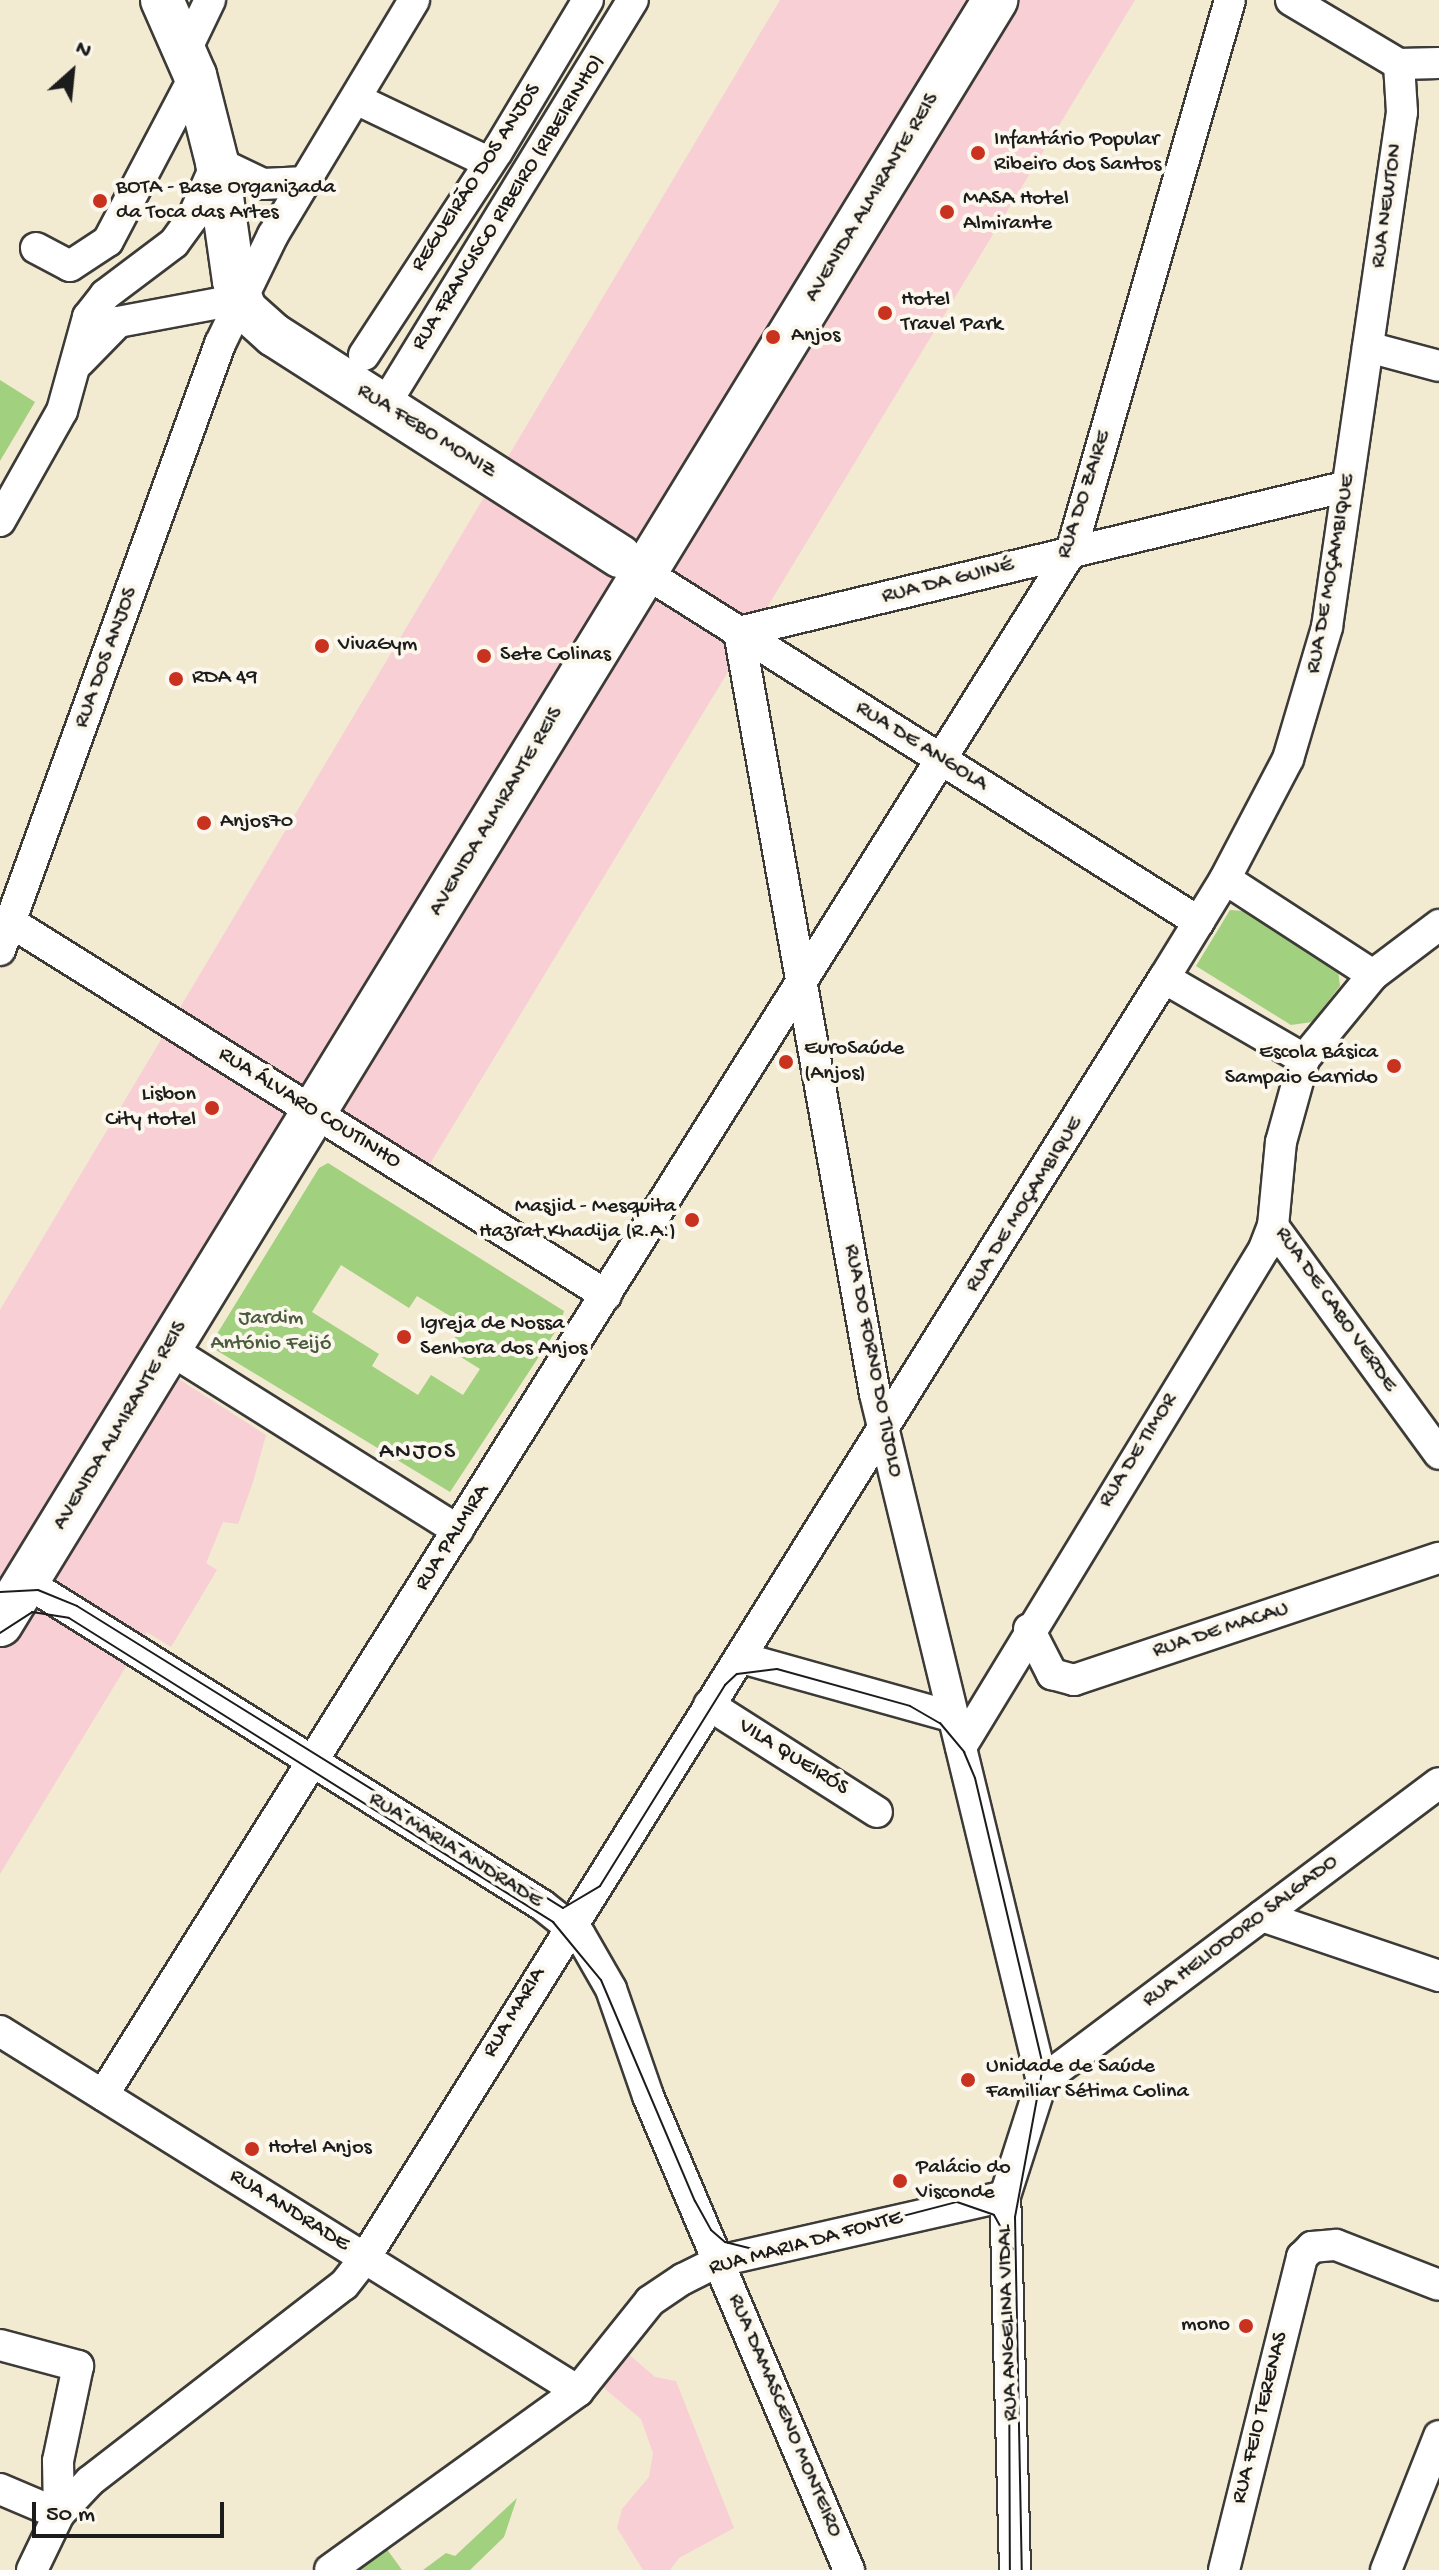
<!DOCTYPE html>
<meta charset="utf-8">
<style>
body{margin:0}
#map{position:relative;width:1439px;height:2570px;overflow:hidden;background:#f3ead2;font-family:"Gochi Hand",sans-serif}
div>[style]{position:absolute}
.built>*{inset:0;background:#f7cfd4}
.green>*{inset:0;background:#a1d07f}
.roads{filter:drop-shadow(2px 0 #3c3b37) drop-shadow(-2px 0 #3c3b37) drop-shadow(0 2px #3c3b37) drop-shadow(0 -2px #3c3b37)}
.minor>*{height:30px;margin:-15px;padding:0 15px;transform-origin:15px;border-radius:15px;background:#fff}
.secondary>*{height:42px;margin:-21px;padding:0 21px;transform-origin:21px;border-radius:21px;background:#fff}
.primary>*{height:44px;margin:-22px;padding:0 22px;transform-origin:22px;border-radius:22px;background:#fff}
.tram>*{height:2px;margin:-1px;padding:0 1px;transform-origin:1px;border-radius:1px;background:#1c1c1c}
.dots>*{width:22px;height:22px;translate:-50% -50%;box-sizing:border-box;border:4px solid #fbf7ec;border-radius:50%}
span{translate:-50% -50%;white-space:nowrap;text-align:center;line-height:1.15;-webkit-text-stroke:8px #fbf7ec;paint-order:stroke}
.poi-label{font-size:22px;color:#1c1c1c}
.left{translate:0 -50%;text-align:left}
.right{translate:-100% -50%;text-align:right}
.street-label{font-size:22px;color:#1c1c1c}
.park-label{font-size:22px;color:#4b5b3f}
.neighbourhood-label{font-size:24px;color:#1c1c1c;letter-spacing:2px}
.north{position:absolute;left:32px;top:32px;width:80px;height:80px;-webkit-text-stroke:6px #fbf7ec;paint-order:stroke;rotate:27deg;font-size:22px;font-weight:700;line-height:32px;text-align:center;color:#1c1c1c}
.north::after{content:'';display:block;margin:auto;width:28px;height:36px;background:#1c1c1c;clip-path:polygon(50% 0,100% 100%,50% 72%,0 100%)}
.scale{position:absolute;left:32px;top:2502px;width:192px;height:36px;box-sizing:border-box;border:4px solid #1c1c1c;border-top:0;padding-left:10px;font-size:24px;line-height:28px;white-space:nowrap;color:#1c1c1c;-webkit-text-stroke:6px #fbf7ec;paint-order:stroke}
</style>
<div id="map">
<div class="built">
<div style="clip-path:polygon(780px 0,1135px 0,428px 1167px,335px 1111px,171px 1374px,266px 1435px,253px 1482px,238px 1524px,223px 1522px,206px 1563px,217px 1570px,171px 1647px,147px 1632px,0 1874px,0 1310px)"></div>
<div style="clip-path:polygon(625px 2351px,655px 2377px,676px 2381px,734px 2528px,679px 2558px,670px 2570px,643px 2570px,617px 2528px,622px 2509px,649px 2477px,653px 2453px,641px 2419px,605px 2389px,601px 2376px)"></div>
</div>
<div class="green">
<div style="clip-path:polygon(0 380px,35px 402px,0 461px)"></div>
<div style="clip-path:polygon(1230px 910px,1244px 911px,1338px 970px,1340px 986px,1312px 1022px,1291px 1025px,1196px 966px)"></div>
<div style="clip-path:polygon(evenodd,328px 1163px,564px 1311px,561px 1323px,450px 1492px,216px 1350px,217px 1334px,319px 1168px,328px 1163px,341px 1265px,409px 1308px,417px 1296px,463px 1324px,448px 1349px,480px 1369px,463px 1395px,431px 1375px,418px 1395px,372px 1366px,379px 1354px,312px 1312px,341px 1265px)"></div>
<div style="clip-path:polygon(517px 2498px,504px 2537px,470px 2570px,423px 2570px,446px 2553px,455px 2556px)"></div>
<div style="clip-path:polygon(381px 2541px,402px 2570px,341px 2570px)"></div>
</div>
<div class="roads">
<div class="minor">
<div style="left:1291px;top:0;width:126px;rotate:30.7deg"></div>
<div style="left:1399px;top:64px;width:40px;rotate:-1.4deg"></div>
<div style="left:185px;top:52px;width:58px;rotate:-64.3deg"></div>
<div style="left:356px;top:99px;width:146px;rotate:25.5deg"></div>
<div style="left:36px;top:248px;width:38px;rotate:28deg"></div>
<div style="left:70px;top:266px;width:45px;rotate:-33.3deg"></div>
<div style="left:108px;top:241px;width:187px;rotate:-62.3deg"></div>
<div style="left:1368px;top:347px;width:73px;rotate:15deg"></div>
<div style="left:364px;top:355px;width:243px;rotate:-56.8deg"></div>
<div style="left:497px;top:152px;width:177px;rotate:-59.1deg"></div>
<div style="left:79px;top:362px;width:56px;rotate:-45.7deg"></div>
<div style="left:118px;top:322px;width:125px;rotate:-10.6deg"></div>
<div style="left:384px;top:406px;width:476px;rotate:-58.5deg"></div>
<div style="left:0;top:521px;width:126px;rotate:-60.6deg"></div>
<div style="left:62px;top:411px;width:98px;rotate:-74.5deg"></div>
<div style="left:88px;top:317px;width:28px;rotate:-52deg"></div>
<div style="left:105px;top:295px;width:86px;rotate:-37deg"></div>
<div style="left:174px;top:243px;width:32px;rotate:-54deg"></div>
<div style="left:193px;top:217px;width:60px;rotate:-66.4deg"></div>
<div style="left:217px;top:162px;width:51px;rotate:25.6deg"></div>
<div style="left:263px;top:184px;width:43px;rotate:-2.7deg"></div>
<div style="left:644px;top:572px;width:656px;rotate:32.24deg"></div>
<div style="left:739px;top:632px;width:774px;rotate:79.88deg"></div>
<div style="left:875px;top:1394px;width:707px;rotate:76.34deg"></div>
<div style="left:739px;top:632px;width:622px;rotate:-13.48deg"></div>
<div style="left:1225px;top:879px;width:136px;rotate:-62.3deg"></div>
<div style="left:1288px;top:759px;width:138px;rotate:-73.5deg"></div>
<div style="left:1327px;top:627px;width:520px;rotate:-81.71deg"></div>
<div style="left:1402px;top:112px;width:48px;rotate:-93.6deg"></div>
<div style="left:12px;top:923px;width:701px;rotate:32.06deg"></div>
<div style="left:0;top:950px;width:645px;rotate:-70.05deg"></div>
<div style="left:220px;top:344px;width:121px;rotate:-64.1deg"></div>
<div style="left:273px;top:235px;width:274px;rotate:-59deg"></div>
<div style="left:1373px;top:975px;width:83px;rotate:-37.1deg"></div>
<div style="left:1273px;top:1226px;width:282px;rotate:53.9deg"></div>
<div style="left:169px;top:1349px;width:341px;rotate:32.1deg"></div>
<div style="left:26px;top:1582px;width:609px;rotate:32.05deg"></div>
<div style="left:542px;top:1905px;width:48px;rotate:38.3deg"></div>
<div style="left:580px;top:1935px;width:62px;rotate:60.1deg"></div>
<div style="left:611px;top:1989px;width:113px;rotate:70.9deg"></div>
<div style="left:648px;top:2096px;width:515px;rotate:67.02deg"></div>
<div style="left:1029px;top:1629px;width:51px;rotate:62.9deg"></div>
<div style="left:1052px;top:1674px;width:23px;rotate:15deg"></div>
<div style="left:1074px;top:1680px;width:385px;rotate:-18.5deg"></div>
<div style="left:742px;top:1658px;width:219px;rotate:15.6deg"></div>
<div style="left:709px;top:1705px;width:199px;rotate:32.5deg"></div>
<div style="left:961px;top:1747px;width:583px;rotate:-58.68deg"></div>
<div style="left:1264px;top:1249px;width:25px;rotate:-69deg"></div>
<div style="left:1273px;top:1226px;width:84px;rotate:-84.6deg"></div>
<div style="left:1281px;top:1142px;width:86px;rotate:-74.5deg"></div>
<div style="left:1304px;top:1059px;width:109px;rotate:-50.6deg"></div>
<div style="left:1373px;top:975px;width:176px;rotate:-147deg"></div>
<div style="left:1225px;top:879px;width:116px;rotate:121.6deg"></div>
<div style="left:1164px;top:978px;width:162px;rotate:30.1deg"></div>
<div style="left:1262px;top:1916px;width:187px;rotate:18.7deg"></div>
<div style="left:0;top:2031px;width:681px;rotate:31.92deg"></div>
<div style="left:1042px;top:2081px;width:496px;rotate:-36.9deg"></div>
<div style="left:103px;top:2095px;width:1822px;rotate:-57.9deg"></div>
<div style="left:1071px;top:552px;width:574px;rotate:-73.93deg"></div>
<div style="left:0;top:2345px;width:81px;rotate:15.1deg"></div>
<div style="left:78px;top:2366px;width:97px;rotate:101.9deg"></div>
<div style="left:58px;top:2461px;width:53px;rotate:88.9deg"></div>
<div style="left:0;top:2489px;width:64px;rotate:23deg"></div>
<div style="left:32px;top:2570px;width:62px;rotate:-64.3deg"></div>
<div style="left:59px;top:2514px;width:45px;rotate:-46.8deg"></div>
<div style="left:90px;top:2481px;width:321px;rotate:-37.7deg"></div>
<div style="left:344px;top:2285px;width:34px;rotate:-52deg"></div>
<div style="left:365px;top:2258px;width:1509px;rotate:-58.03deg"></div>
<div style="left:330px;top:2570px;width:306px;rotate:-35.8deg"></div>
<div style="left:578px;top:2391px;width:115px;rotate:-51.3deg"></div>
<div style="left:650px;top:2301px;width:40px;rotate:-34deg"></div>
<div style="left:683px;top:2279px;width:40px;rotate:-26.6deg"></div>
<div style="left:719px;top:2261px;width:293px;rotate:-12.8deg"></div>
<div style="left:1015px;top:2570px;width:374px;rotate:-91.5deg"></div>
<div style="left:1005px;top:2196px;width:121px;rotate:-72.2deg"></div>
<div style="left:1224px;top:2570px;width:323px;rotate:-76deg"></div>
<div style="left:1302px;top:2257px;width:14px;rotate:-45deg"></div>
<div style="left:1312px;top:2247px;width:24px;rotate:-5deg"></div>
<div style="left:1336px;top:2245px;width:110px;rotate:21.2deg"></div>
<div style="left:1386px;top:2570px;width:144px;rotate:-68.4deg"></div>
</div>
<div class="secondary">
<div style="left:162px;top:0;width:82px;rotate:66.3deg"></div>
<div style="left:195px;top:75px;width:90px;rotate:75.8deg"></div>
<div style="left:217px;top:162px;width:120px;rotate:81.9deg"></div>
<div style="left:234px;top:281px;width:31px;rotate:68deg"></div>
<div style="left:246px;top:310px;width:38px;rotate:42deg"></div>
<div style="left:274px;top:335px;width:411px;rotate:32.6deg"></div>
</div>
<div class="primary">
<div style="left:0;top:1624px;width:1905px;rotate:-58.5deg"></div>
</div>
</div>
<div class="tram">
<div style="left:0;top:1592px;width:38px;rotate:-3deg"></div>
<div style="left:38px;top:1590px;width:42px;rotate:22.3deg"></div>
<div style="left:77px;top:1606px;width:572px;rotate:31.86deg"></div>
<div style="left:563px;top:1908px;width:43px;rotate:-30.7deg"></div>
<div style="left:600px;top:1886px;width:237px;rotate:-58.1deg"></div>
<div style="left:725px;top:1685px;width:16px;rotate:-43deg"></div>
<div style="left:737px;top:1674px;width:40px;rotate:-7.1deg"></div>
<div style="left:777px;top:1669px;width:138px;rotate:15.5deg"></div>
<div style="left:910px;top:1706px;width:34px;rotate:30deg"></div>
<div style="left:940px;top:1723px;width:38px;rotate:50deg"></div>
<div style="left:964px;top:1752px;width:28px;rotate:67deg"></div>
<div style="left:975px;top:1778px;width:296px;rotate:76.7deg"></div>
<div style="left:1043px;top:2066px;width:154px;rotate:100.5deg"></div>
<div style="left:1015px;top:2217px;width:353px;rotate:88.9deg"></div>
<div style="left:0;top:1633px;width:38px;rotate:-33deg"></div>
<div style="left:32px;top:1612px;width:37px;rotate:9deg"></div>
<div style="left:69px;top:1618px;width:572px;rotate:32.13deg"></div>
<div style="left:553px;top:1922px;width:75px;rotate:50.4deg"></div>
<div style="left:601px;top:1980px;width:240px;rotate:67deg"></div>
<div style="left:695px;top:2201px;width:33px;rotate:61deg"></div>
<div style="left:711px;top:2230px;width:18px;rotate:41deg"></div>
<div style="left:725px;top:2242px;width:37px;rotate:14deg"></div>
<div style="left:761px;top:2251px;width:19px;rotate:-9deg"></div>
<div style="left:780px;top:2248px;width:183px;rotate:-14.6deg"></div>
<div style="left:957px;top:2202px;width:39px;rotate:19deg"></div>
<div style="left:994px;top:2215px;width:39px;rotate:61deg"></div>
<div style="left:1009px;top:2322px;width:248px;rotate:89.8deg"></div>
</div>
<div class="dots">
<div style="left:978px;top:153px;background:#c8321e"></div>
<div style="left:100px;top:201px;background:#c8321e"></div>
<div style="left:947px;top:212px;background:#c8321e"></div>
<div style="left:885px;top:313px;background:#c8321e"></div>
<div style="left:773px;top:337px;background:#c8321e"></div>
<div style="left:322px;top:646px;background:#c8321e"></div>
<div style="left:484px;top:656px;background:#c8321e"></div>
<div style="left:176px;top:679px;background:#c8321e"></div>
<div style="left:204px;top:823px;background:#c8321e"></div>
<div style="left:786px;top:1062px;background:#c8321e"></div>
<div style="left:1394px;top:1066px;background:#c8321e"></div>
<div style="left:212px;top:1108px;background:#c8321e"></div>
<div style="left:692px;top:1220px;background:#c8321e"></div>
<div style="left:404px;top:1337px;background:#c8321e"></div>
<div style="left:968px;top:2080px;background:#c8321e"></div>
<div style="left:252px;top:2149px;background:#c8321e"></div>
<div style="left:900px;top:2181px;background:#c8321e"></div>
<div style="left:1246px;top:2326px;background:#c8321e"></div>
</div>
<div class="poi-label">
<span class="left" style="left:994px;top:153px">Infantário Popular<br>Ribeiro dos Santos</span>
<span class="left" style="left:116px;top:201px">BOTA - Base Organizada<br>da Toca das Artes</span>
<span class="left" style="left:963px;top:212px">MASA Hotel<br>Almirante</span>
<span class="left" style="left:901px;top:313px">Hotel<br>Travel Park</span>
<span class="left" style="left:791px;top:337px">Anjos</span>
<span class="left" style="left:338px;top:646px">VivaGym</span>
<span class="left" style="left:500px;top:656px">Sete Colinas</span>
<span class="left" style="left:192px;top:679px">RDA 49</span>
<span class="left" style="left:220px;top:823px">Anjos70</span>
<span class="left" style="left:804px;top:1062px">EuroSaúde<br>(Anjos)</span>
<span class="right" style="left:1378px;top:1066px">Escola Básica<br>Sampaio Garrido</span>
<span class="right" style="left:196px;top:1108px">Lisbon<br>City Hotel</span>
<span class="right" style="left:676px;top:1220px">Masjid - Mesquita<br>Hazrat Khadija (R.A.)</span>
<span class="left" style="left:420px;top:1337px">Igreja de Nossa<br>Senhora dos Anjos</span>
<span class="left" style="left:986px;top:2080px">Unidade de Saúde<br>Familiar Sétima Colina</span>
<span class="left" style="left:268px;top:2149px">Hotel Anjos</span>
<span class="left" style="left:916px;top:2181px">Palácio do<br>Visconde</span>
<span class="right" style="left:1230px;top:2326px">mono</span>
</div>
<div class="street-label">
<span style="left:477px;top:178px;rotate:-57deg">REGUEIRÃO DOS ANJOS</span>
<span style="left:873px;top:198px;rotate:-59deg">AVENIDA ALMIRANTE REIS</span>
<span style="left:509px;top:203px;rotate:-58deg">RUA FRANCISCO RIBEIRO (RIBEIRINHO)</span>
<span style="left:1388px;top:206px;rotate:-82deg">RUA NEWTON</span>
<span style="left:426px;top:432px;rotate:32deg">RUA FEBO MONIZ</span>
<span style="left:1085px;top:495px;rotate:-72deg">RUA DO ZAIRE</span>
<span style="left:1332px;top:574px;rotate:-80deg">RUA DE MOÇAMBIQUE</span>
<span style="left:948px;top:582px;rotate:-14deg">RUA DA GUINÉ</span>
<span style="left:107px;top:658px;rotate:-70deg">RUA DOS ANJOS</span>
<span style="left:921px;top:747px;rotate:32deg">RUA DE ANGOLA</span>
<span style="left:497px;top:812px;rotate:-59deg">AVENIDA ALMIRANTE REIS</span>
<span style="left:309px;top:1109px;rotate:32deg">RUA ÁLVARO COUTINHO</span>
<span style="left:1025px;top:1205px;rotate:-58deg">RUA DE MOÇAMBIQUE</span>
<span style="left:1335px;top:1310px;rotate:55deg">RUA DE CABO VERDE</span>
<span style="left:872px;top:1361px;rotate:79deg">RUA DO FORNO DO TIJOLO</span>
<span style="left:121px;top:1426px;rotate:-59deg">AVENIDA ALMIRANTE REIS</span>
<span style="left:1139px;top:1451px;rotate:-58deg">RUA DE TIMOR</span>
<span style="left:453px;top:1538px;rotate:-58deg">RUA PALMIRA</span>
<span style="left:1221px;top:1631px;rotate:-18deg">RUA DE MACAU</span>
<span style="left:793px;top:1758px;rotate:32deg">VILA QUEIRÓS</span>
<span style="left:455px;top:1851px;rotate:32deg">RUA MARIA ANDRADE</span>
<span style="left:1241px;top:1932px;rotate:-37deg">RUA HELIODORO SALGADO</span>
<span style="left:515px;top:2013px;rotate:-59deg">RUA MARIA</span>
<span style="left:289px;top:2211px;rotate:32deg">RUA ANDRADE</span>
<span style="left:806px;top:2244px;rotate:-15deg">RUA MARIA DA FONTE</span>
<span style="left:1009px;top:2323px;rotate:-92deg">RUA ANGELINA VIDAL</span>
<span style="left:784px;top:2416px;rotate:67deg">RUA DAMASCENO MONTEIRO</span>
<span style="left:1261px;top:2418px;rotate:-76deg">RUA FEIO TERENAS</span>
</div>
<div class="park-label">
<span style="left:271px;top:1332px">Jardim<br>António Feijó</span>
</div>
<div class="neighbourhood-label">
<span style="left:418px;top:1453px">ANJOS</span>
</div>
<div class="north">N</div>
<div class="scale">50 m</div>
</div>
